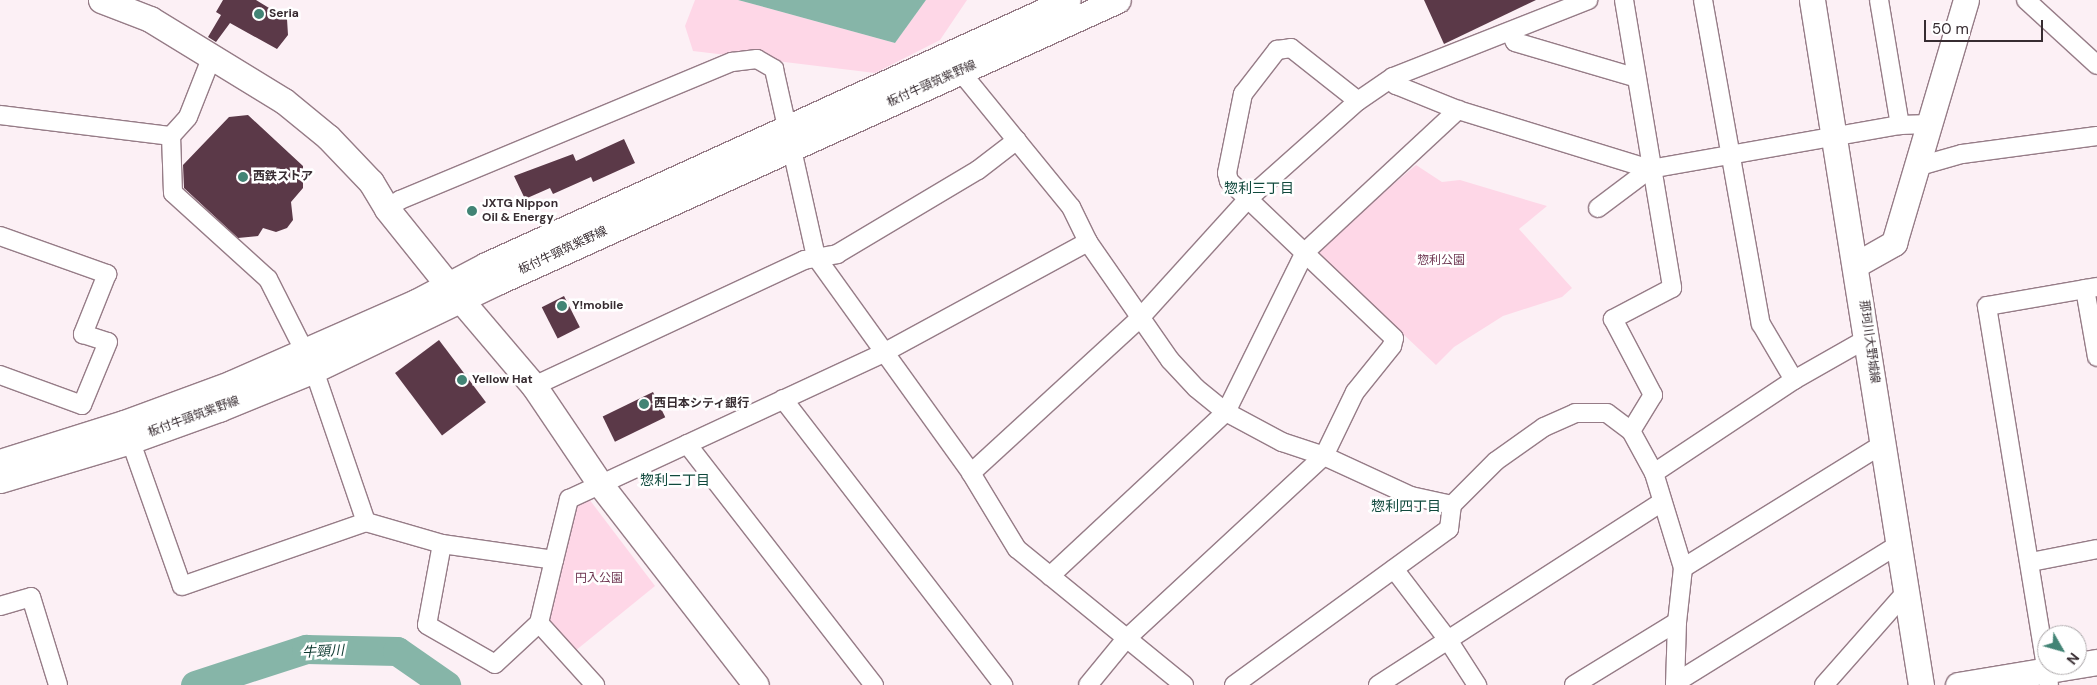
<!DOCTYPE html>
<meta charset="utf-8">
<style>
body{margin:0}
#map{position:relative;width:2097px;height:685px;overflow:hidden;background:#fcf0f5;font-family:"DM Sans","Noto Sans JP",sans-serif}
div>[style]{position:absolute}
.green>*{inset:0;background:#fed7e7}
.water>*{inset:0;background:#86b5a8}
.river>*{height:29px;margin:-14.5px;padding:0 14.5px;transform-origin:14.5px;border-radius:14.5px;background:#86b5a8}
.building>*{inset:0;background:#5b3948;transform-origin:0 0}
.roads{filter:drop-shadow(1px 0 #967c87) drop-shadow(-1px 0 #967c87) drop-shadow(0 1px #967c87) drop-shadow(0 -1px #967c87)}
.street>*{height:18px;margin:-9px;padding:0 9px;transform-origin:9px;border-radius:9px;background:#fff}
.secondary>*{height:25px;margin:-12.5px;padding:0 12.5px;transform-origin:12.5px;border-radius:12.5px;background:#fff}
.dots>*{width:14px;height:14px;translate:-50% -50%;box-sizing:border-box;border:2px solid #fff;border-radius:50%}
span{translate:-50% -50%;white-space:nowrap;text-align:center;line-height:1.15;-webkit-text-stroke:5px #fff;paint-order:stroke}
.poi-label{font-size:12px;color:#372c31;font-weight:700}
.left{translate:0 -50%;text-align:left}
.street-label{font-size:12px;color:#372c31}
.park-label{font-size:12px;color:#703954}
.neighbourhood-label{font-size:14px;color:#10493d}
.water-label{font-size:14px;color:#103b32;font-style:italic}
.north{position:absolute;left:2037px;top:625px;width:50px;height:50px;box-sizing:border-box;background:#fff;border:1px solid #afabad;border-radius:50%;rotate:128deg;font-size:14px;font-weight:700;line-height:20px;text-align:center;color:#372c31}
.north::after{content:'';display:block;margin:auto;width:18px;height:22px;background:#428475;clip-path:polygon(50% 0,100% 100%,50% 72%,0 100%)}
.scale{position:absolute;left:1924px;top:20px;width:119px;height:22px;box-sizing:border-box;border:2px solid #372c31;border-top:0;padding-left:6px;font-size:15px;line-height:18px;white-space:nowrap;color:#372c31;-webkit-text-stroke:4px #fff;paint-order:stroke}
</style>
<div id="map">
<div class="green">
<div style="clip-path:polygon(695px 0,738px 0,895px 43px,926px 0,967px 0,940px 40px,875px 73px,693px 51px,685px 26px)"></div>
<div style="clip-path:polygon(1416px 165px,1442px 182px,1460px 180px,1547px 206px,1519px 229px,1572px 288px,1562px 297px,1503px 316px,1454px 347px,1436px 365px,1318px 254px,1319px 247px)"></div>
<div style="clip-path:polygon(589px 499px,655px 586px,575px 651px,549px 621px,573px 506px)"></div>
</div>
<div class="water">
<div style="clip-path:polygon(738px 0,926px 0,895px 43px)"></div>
</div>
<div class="river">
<div style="left:195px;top:685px;width:117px;rotate:-18deg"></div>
<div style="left:306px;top:649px;width:91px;rotate:1.3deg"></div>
<div style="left:397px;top:651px;width:60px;rotate:34.8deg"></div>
</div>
<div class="building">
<div style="clip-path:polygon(223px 0,256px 0,287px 19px,288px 35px,277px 49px,230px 23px,216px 42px,208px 37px,221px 15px,216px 12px)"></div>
<div style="clip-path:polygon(1424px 0,1536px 0,1444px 44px)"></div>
<div style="clip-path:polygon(248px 115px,303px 166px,303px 188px,291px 202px,293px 220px,287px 228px,276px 232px,263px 228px,258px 236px,238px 238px,184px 188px,183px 165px,229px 117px)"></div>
<div style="clip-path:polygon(624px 139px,635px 163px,593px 182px,591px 177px,553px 194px,550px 188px,525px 199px,514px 176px,573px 154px,576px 161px)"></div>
<div style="left:564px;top:296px;width:35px;height:25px;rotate:63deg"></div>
<div style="left:439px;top:340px;width:78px;height:55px;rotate:53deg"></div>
<div style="left:653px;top:392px;width:28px;height:56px;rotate:64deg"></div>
</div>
<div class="roads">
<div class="street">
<div style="left:1624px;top:0;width:292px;rotate:80.5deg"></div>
<div style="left:1672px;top:288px;width:67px;rotate:152.3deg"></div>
<div style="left:1613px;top:319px;width:86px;rotate:62.2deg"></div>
<div style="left:1653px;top:395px;width:42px;rotate:121.4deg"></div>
<div style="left:1703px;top:0;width:329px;rotate:79.9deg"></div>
<div style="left:1761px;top:324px;width:65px;rotate:59.5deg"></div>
<div style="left:1879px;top:0;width:127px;rotate:80.5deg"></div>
<div style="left:2026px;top:0;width:96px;rotate:42.5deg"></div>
<div style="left:1510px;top:32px;width:11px;rotate:63deg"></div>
<div style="left:1515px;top:42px;width:127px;rotate:16.4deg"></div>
<div style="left:960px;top:71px;width:176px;rotate:50.8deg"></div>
<div style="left:1071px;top:207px;width:39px;rotate:64deg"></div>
<div style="left:1088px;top:242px;width:144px;rotate:55.2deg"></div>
<div style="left:1170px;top:360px;width:38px;rotate:47deg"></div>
<div style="left:1196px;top:388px;width:38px;rotate:39deg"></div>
<div style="left:1226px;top:412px;width:64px;rotate:28.2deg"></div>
<div style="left:1282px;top:442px;width:44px;rotate:18.4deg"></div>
<div style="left:1324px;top:456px;width:96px;rotate:24.7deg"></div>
<div style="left:1411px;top:496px;width:42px;rotate:12.4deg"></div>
<div style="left:1452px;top:505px;width:62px;rotate:-45deg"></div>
<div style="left:1496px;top:461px;width:59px;rotate:-35.3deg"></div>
<div style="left:1544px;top:427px;width:34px;rotate:-24deg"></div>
<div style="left:1575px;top:413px;width:32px"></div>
<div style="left:1607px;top:413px;width:30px;rotate:37deg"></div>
<div style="left:1631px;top:431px;width:48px;rotate:61.3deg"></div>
<div style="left:1654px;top:473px;width:99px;rotate:73deg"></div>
<div style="left:1683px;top:568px;width:54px;rotate:96.3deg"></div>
<div style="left:1677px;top:622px;width:63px;rotate:91.8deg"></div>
<div style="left:1393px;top:77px;width:9px;rotate:69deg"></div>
<div style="left:1396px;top:85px;width:67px;rotate:22deg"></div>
<div style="left:1458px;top:110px;width:201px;rotate:17.1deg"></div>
<div style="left:1650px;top:169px;width:254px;rotate:-10deg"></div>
<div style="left:1900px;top:125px;width:29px;rotate:-2deg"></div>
<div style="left:0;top:115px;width:172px;rotate:7deg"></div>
<div style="left:1916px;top:167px;width:48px;rotate:-15.8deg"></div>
<div style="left:1962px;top:154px;width:136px;rotate:-7.6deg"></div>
<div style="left:1598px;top:208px;width:65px;rotate:-36.9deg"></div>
<div style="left:387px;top:209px;width:16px;rotate:-35deg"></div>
<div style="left:400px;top:200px;width:360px;rotate:-22.6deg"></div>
<div style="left:732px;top:62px;width:25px;rotate:-7deg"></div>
<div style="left:757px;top:59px;width:20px;rotate:30deg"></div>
<div style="left:774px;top:69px;width:193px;rotate:77.4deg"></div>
<div style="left:816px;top:257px;width:266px;rotate:54.3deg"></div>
<div style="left:0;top:236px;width:114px;rotate:19.6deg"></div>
<div style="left:107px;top:274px;width:65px;rotate:111.8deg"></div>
<div style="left:83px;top:334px;width:26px;rotate:18deg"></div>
<div style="left:108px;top:342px;width:68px;rotate:112.4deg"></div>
<div style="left:82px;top:405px;width:87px;rotate:-159.9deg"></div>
<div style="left:2085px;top:289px;width:69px;rotate:80deg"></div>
<div style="left:534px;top:386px;width:298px;rotate:-25deg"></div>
<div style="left:804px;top:260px;width:34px;rotate:-10deg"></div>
<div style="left:837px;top:254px;width:164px;rotate:-30.8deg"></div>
<div style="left:978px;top:170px;width:49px;rotate:-37.6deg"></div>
<div style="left:783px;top:399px;width:361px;rotate:52.4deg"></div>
<div style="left:127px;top:431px;width:164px;rotate:70.5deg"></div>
<div style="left:182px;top:586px;width:195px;rotate:-19.2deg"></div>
<div style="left:366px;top:522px;width:161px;rotate:-108.9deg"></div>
<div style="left:314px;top:370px;width:102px;rotate:-116.8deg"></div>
<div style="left:268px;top:279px;width:128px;rotate:-137.8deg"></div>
<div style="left:173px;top:193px;width:57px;rotate:-92deg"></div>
<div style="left:171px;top:136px;width:25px;rotate:-48deg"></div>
<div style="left:188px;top:117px;width:66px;rotate:-68.5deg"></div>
<div style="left:687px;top:444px;width:305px;rotate:52.2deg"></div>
<div style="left:1654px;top:473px;width:168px;rotate:-33.6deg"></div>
<div style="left:1794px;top:380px;width:85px;rotate:-29.6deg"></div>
<div style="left:366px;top:522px;width:79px;rotate:16.1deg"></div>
<div style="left:442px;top:544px;width:113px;rotate:8.1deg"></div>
<div style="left:554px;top:560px;width:63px;rotate:-76.2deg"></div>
<div style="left:569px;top:499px;width:349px;rotate:-24.9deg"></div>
<div style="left:885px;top:352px;width:231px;rotate:-28.5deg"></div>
<div style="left:442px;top:544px;width:82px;rotate:100.5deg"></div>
<div style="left:427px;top:625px;width:78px;rotate:29.8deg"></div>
<div style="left:495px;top:664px;width:60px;rotate:-43deg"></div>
<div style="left:539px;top:623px;width:65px;rotate:-76.6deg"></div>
<div style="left:2031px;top:562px;width:67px;rotate:-11.1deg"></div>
<div style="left:1683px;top:568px;width:235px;rotate:-31.8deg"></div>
<div style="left:1394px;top:569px;width:89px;rotate:52.7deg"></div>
<div style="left:1448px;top:640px;width:54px;rotate:57.2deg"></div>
<div style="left:1050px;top:576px;width:241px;rotate:-43deg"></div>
<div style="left:1226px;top:412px;width:178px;rotate:-63.7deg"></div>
<div style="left:1305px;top:252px;width:209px;rotate:-42.9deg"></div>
<div style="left:0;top:606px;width:32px;rotate:-16deg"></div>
<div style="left:31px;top:597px;width:92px;rotate:72.9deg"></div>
<div style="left:539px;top:623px;width:84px;rotate:47.9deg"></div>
<div style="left:1675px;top:683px;width:264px;rotate:-31.8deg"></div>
<div style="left:1088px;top:685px;width:58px;rotate:-50.6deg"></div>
<div style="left:1125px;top:640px;width:271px;rotate:-42.8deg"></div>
<div style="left:1324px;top:456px;width:71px;rotate:-64.2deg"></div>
<div style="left:1355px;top:392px;width:59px;rotate:-51.2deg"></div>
<div style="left:1392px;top:346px;width:8px;rotate:-76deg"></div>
<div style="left:1394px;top:338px;width:228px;rotate:-136.4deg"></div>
<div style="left:1229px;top:181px;width:8px;rotate:-104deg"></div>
<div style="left:1227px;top:173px;width:81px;rotate:-78.6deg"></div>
<div style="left:1243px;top:94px;width:56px;rotate:-52.3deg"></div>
<div style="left:1277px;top:50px;width:14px;rotate:-8deg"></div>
<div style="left:1291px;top:48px;width:85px;rotate:38.3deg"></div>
<div style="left:1184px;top:685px;width:215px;rotate:-140.8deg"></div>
<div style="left:1017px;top:549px;width:89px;rotate:-121.2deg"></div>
<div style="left:971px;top:473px;width:229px;rotate:-42.5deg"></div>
<div style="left:1140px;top:318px;width:162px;rotate:-47.8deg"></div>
<div style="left:1249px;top:198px;width:146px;rotate:-41.7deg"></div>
<div style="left:1358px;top:101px;width:42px;rotate:-34.4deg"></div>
<div style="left:1393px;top:77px;width:210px;rotate:-21.5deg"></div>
<div style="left:1234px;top:685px;width:266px;rotate:-36deg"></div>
<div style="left:1449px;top:529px;width:24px;rotate:-83deg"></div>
<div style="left:1378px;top:685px;width:338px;rotate:-32.8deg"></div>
<div style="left:1574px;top:685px;width:121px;rotate:-31.5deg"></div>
<div style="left:1824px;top:685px;width:125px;rotate:-48.6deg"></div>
<div style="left:2049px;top:685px;width:384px;rotate:-99.3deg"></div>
<div style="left:1987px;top:306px;width:112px;rotate:-9.8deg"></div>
</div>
<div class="secondary">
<div style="left:101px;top:0;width:53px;rotate:21.2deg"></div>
<div style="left:150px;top:19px;width:157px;rotate:31.5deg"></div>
<div style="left:284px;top:101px;width:57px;rotate:39.3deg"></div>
<div style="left:328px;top:137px;width:62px;rotate:46.3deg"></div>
<div style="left:371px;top:182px;width:31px;rotate:59deg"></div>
<div style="left:387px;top:209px;width:97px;rotate:51.2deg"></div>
<div style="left:448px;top:285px;width:133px;rotate:49.6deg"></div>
<div style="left:534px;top:386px;width:118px;rotate:56deg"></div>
<div style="left:600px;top:484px;width:254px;rotate:52.2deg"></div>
<div style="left:1812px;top:0;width:694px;rotate:80.96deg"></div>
<div style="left:1857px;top:264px;width:43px;rotate:-29.6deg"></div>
<div style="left:1894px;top:243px;width:253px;rotate:-73.5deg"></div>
<div style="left:0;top:462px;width:130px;rotate:-17.5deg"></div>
<div style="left:124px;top:423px;width:115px;rotate:-20.3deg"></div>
<div style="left:232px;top:383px;width:201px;rotate:-23.8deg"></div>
<div style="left:416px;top:302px;width:79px;rotate:-27.9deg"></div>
<div style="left:486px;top:265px;width:639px;rotate:-24.48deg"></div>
<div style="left:0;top:480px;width:136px;rotate:-16.7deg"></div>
<div style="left:130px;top:441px;width:95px;rotate:-19.8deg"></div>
<div style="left:219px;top:409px;width:103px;rotate:-22.3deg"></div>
<div style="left:314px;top:370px;width:201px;rotate:-25.7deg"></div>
<div style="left:495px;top:283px;width:684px;rotate:-24.43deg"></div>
<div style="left:1958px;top:685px;width:141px;rotate:-9.4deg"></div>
</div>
</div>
<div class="dots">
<div style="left:259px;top:14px;background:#428475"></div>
<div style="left:243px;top:177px;background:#428475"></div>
<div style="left:472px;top:211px;background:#428475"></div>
<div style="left:562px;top:306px;background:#428475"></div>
<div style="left:462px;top:380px;background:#428475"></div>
<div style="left:644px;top:404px;background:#428475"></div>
</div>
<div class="poi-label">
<span class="left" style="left:269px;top:14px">Seria</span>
<span class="left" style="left:253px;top:177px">西鉄ストア</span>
<span class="left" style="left:482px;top:211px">JXTG Nippon<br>Oil &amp; Energy</span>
<span class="left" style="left:572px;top:306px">Y!mobile</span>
<span class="left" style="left:472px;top:380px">Yellow Hat</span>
<span class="left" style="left:654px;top:404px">西日本シティ銀行</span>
</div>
<div class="street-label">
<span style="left:932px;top:84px;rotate:-24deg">板付牛頸筑紫野線</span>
<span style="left:563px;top:251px;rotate:-25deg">板付牛頸筑紫野線</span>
<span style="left:1869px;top:342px;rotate:82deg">那珂川大野城線</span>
<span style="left:194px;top:417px;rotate:-20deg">板付牛頸筑紫野線</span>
</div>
<div class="park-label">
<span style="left:1441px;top:261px">惣利公園</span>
<span style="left:599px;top:579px">円入公園</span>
</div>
<div class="neighbourhood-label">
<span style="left:1259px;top:188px">惣利三丁目</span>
<span style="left:675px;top:480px">惣利二丁目</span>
<span style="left:1406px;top:506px">惣利四丁目</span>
</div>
<div class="water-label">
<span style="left:323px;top:651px;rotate:-3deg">牛頸川</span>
</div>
<div class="north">N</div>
<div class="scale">50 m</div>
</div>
